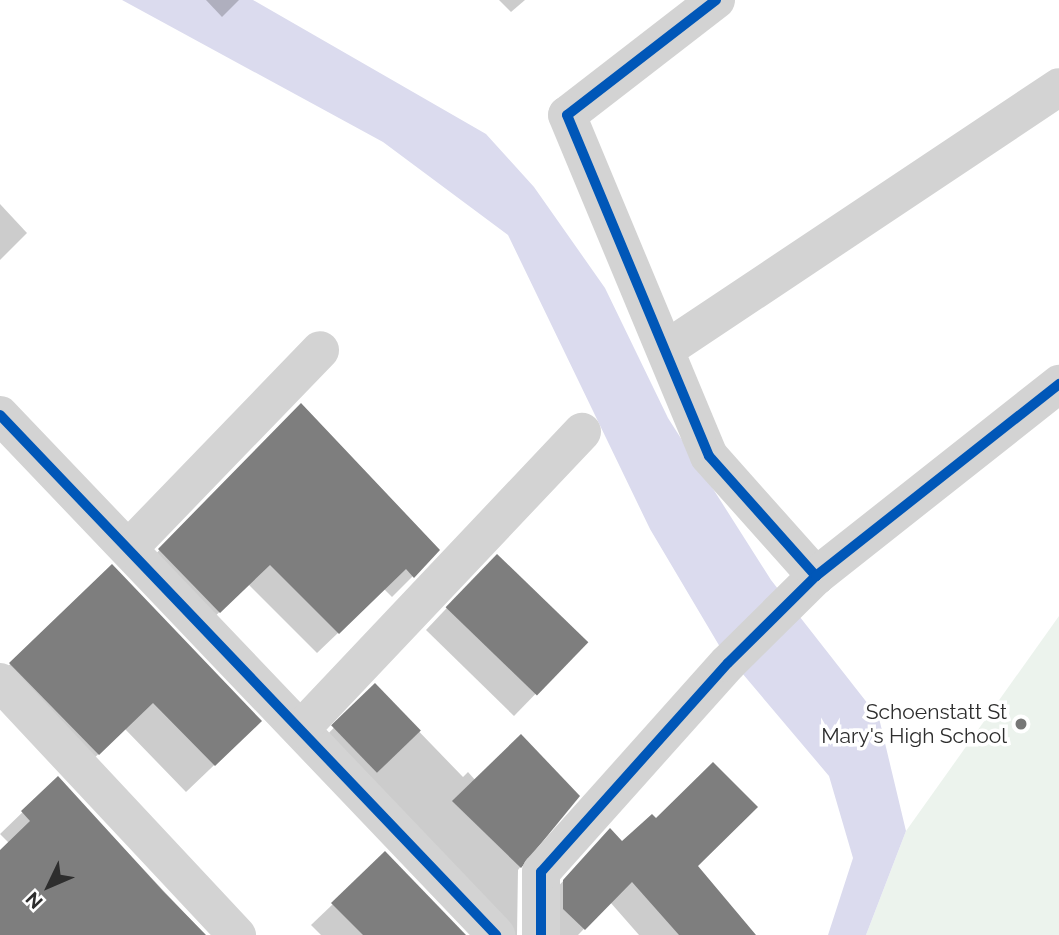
<!DOCTYPE html>
<style>
body{margin:0}
#map{position:relative;width:1059px;height:935px;overflow:hidden;background:#fff;font-family:Raleway,sans-serif}
div>[style]{position:absolute}
.green>*{inset:0;background:#ecf3ed}
.water>*{inset:0;background:#dbdbee}
.shadow>*{inset:0;background:#0003}
.building>*{inset:0;background:#7e7e7e;transform-origin:0 0}
.street>*{height:38px;margin:-19px;padding:0 19px;transform-origin:19px;border-radius:19px;background:#d3d3d3}
.cycleway>*{height:10px;margin:-5px;padding:0 5px;transform-origin:5px;border-radius:5px;background:#0057b8}
.dots>*{width:19px;height:19px;translate:-50% -50%;box-sizing:border-box;border:4px solid #fff;border-radius:50%}
span{translate:-50% -50%;white-space:nowrap;text-align:center;line-height:1.15;-webkit-text-stroke:7px #fff;paint-order:stroke}
.poi-label{font-size:21px;color:#2e2e2e}
.right{translate:-100% -50%;text-align:right}
.north{position:absolute;left:14px;top:851px;width:70px;height:70px;-webkit-text-stroke:5px #fff;paint-order:stroke;rotate:226deg;font-size:19px;font-weight:700;line-height:28px;text-align:center;color:#2e2e2e}
.north::after{content:'';display:block;margin:auto;width:24px;height:32px;background:#2e2e2e;clip-path:polygon(50% 0,100% 100%,50% 72%,0 100%)}
</style>
<div id="map">
<div class="green">
<div style="clip-path:polygon(1059px 616px,1059px 935px,866px 935px,906px 831px)"></div>
</div>
<div class="water">
<div style="clip-path:polygon(122px 0,253px 0,486px 134px,534px 187px,605px 288px,668px 418px,771px 580px,879px 718px,906px 831px,866px 935px,828px 935px,853px 858px,829px 776px,720px 647px,650px 529px,508px 235px,383px 142px)"></div>
</div>
<div class="shadow">
<div style="clip-path:polygon(206px 0,239px 0,222px 17px)"></div>
<div style="clip-path:polygon(499px 0,525px 0,511px 12px)"></div>
<div style="clip-path:polygon(0 204px,27px 233px,0 260px)"></div>
<div style="clip-path:polygon(301px 405px,413px 576px,392px 597px,384px 589px,317px 653px,248px 584px,198px 633px,139px 571px)"></div>
<div style="clip-path:polygon(112px 566px,232px 748px,186px 792px,125px 729px,70px 781px,0 674px)"></div>
<div style="clip-path:polygon(476px 577px,586px 642px,514px 716px,426px 630px)"></div>
<div style="clip-path:polygon(375px 686px,463px 777px,468px 772px,476px 781px,577px 796px,518px 870px,517px 935px,485px 935px,313px 749px)"></div>
<div style="clip-path:polygon(58px 778px,205px 935px,0 935px,0 852px,9px 843px,0 834px)"></div>
<div style="clip-path:polygon(610px 830px,622px 843px,696px 866px,755px 935px,639px 935px,610px 902px,578px 935px,540px 935px,542px 904px)"></div>
<div style="clip-path:polygon(333px 904px,463px 935px,321px 935px,311px 925px)"></div>
</div>
<div class="building">
<div style="clip-path:polygon(301px 403px,440px 550px,414px 578px,406px 569px,339px 634px,270px 565px,220px 613px,158px 549px)"></div>
<div style="left:497px;top:554px;width:127px;height:74px;rotate:44deg"></div>
<div style="clip-path:polygon(112px 564px,262px 721px,215px 766px,153px 703px,99px 755px,9px 663px)"></div>
<div style="left:375px;top:683px;width:66px;height:61px;rotate:46deg"></div>
<div style="clip-path:polygon(521px 734px,580px 796px,521px 868px,452px 801px)"></div>
<div style="clip-path:polygon(713px 762px,758px 807px,698px 866px,756px 935px,679px 935px,632px 882px,585px 930px,563px 909px,563px 880px,610px 828px,622px 841px,652px 814px,656px 818px)"></div>
<div style="clip-path:polygon(58px 776px,163px 891px,206px 935px,0 935px,0 850px,30px 821px,21px 811px)"></div>
<div style="clip-path:polygon(385px 851px,466px 935px,363px 935px,331px 903px)"></div>
</div>
<div class="street">
<div style="left:716px;top:0;width:188px;rotate:142.3deg"></div>
<div style="left:567px;top:115px;width:369px;rotate:67.4deg"></div>
<div style="left:709px;top:456px;width:161px;rotate:48.3deg"></div>
<div style="left:668px;top:348px;width:470px;rotate:-33.7deg"></div>
<div style="left:0;top:415px;width:719px;rotate:46.35deg"></div>
<div style="left:129px;top:548px;width:275px;rotate:-46deg"></div>
<div style="left:0;top:682px;width:347px;rotate:46.9deg"></div>
<div style="left:301px;top:729px;width:409px;rotate:-46.6deg"></div>
<div style="left:541px;top:935px;width:63px;rotate:-90deg"></div>
<div style="left:541px;top:872px;width:280px;rotate:-48.2deg"></div>
<div style="left:728px;top:663px;width:124px;rotate:-44.7deg"></div>
<div style="left:816px;top:576px;width:310px;rotate:-38.3deg"></div>
</div>
<div class="cycleway">
<div style="left:716px;top:0;width:188px;rotate:142.3deg"></div>
<div style="left:567px;top:115px;width:369px;rotate:67.4deg"></div>
<div style="left:709px;top:456px;width:161px;rotate:48.3deg"></div>
<div style="left:0;top:415px;width:719px;rotate:46.35deg"></div>
<div style="left:541px;top:935px;width:63px;rotate:-90deg"></div>
<div style="left:541px;top:872px;width:280px;rotate:-48.2deg"></div>
<div style="left:728px;top:663px;width:124px;rotate:-44.7deg"></div>
<div style="left:816px;top:576px;width:310px;rotate:-38.3deg"></div>
</div>
<div class="dots">
<div style="left:1021px;top:724px;background:#777"></div>
</div>
<div class="poi-label">
<span class="right" style="left:1007px;top:724px">Schoenstatt St<br>Mary's High School</span>
</div>
<div class="north">N</div>
</div>
